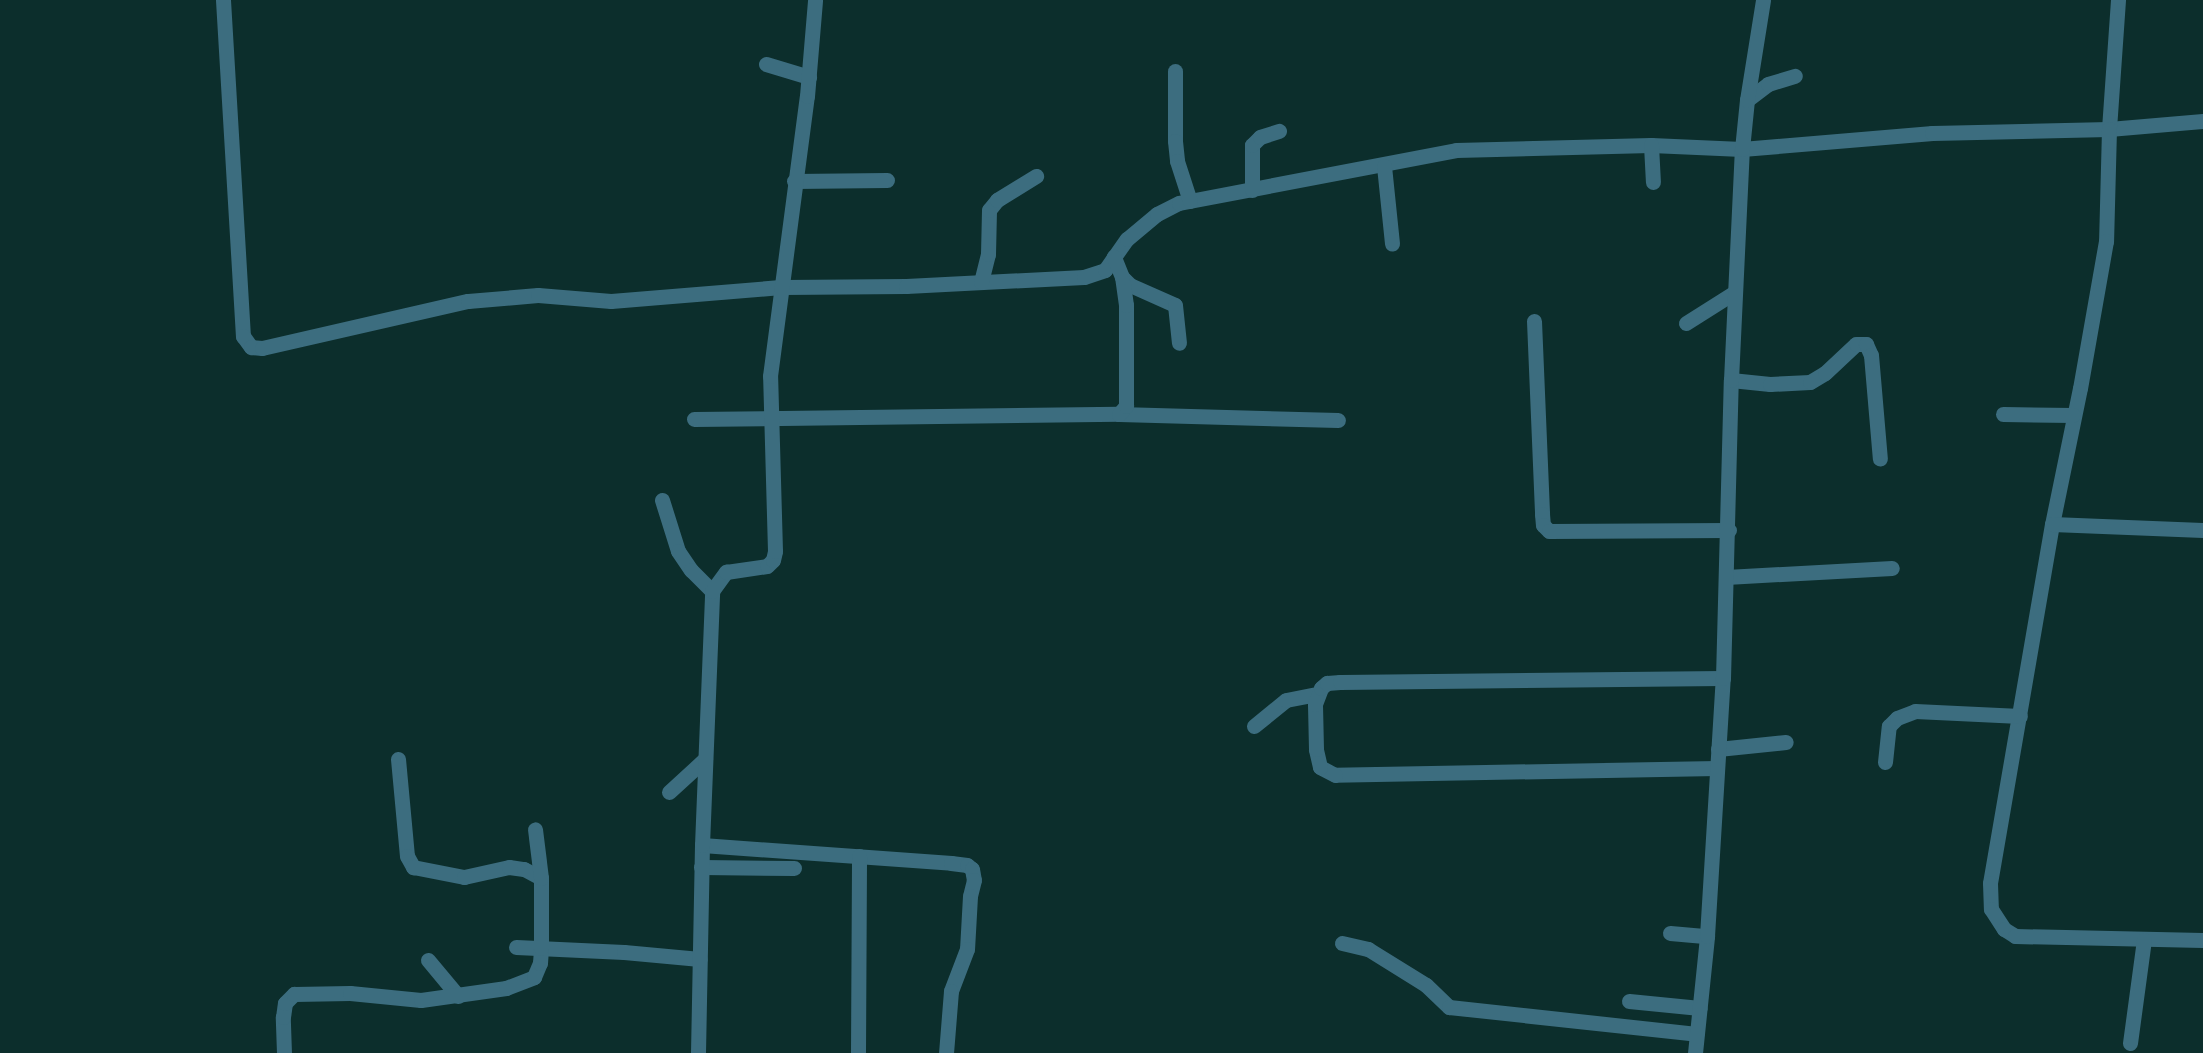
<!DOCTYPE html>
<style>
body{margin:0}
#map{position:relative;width:2203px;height:1053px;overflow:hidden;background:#0c2e2c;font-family:"PT Sans",sans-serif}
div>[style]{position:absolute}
.minor>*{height:15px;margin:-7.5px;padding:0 7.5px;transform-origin:7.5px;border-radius:7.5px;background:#3c6d7f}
span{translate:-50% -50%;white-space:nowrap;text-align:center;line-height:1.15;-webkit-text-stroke:4.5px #0c2e2c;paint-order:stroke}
</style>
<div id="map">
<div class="minor">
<div style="left:223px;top:0;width:337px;rotate:86.6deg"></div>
<div style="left:243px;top:336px;width:14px;rotate:54deg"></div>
<div style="left:251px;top:347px;width:11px;rotate:5deg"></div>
<div style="left:262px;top:348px;width:211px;rotate:-12.9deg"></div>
<div style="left:468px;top:301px;width:70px;rotate:-4.9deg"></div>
<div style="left:538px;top:295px;width:73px;rotate:4.7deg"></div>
<div style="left:611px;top:301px;width:173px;rotate:-4.7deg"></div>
<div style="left:783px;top:287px;width:123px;rotate:-0.5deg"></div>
<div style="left:906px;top:286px;width:178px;rotate:-2.9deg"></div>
<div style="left:1084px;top:277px;width:22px;rotate:-18deg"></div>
<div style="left:1105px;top:270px;width:38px;rotate:-55deg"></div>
<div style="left:1127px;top:239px;width:39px;rotate:-40deg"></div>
<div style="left:1157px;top:214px;width:25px;rotate:-27deg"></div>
<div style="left:1179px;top:203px;width:282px;rotate:-10.8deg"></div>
<div style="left:1456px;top:150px;width:195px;rotate:-1.5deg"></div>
<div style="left:1651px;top:145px;width:91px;rotate:2.5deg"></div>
<div style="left:1742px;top:149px;width:191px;rotate:-4.8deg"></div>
<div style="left:1932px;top:133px;width:177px;rotate:-1.3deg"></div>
<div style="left:2109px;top:129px;width:94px;rotate:-4.9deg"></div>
<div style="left:2118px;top:0;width:129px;rotate:94deg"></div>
<div style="left:2109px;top:129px;width:112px;rotate:91.5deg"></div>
<div style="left:2106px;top:241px;width:149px;rotate:100deg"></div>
<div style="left:2080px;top:388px;width:139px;rotate:101.6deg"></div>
<div style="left:2052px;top:524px;width:364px;rotate:99.8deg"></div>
<div style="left:1990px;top:883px;width:26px;rotate:88deg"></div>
<div style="left:1991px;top:909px;width:24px;rotate:57deg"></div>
<div style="left:2004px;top:929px;width:13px;rotate:32deg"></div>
<div style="left:2015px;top:936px;width:188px;rotate:1.2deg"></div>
<div style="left:766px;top:64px;width:45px;rotate:16.8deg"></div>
<div style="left:1175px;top:71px;width:70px;rotate:90deg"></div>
<div style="left:1175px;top:141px;width:20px;rotate:84deg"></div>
<div style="left:1177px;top:161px;width:42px;rotate:72deg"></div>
<div style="left:1747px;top:100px;width:26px;rotate:-37deg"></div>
<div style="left:1768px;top:84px;width:28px;rotate:-17deg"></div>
<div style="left:1651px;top:145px;width:37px;rotate:87deg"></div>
<div style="left:1384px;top:166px;width:78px;rotate:84.1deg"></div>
<div style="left:794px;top:181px;width:93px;rotate:-0.6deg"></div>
<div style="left:1252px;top:190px;width:45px;rotate:-90deg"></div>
<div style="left:1252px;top:145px;width:11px;rotate:-45deg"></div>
<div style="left:1260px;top:137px;width:20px;rotate:-18deg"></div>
<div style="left:1122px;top:277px;width:11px;rotate:45deg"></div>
<div style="left:1130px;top:285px;width:49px;rotate:24deg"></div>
<div style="left:1175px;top:305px;width:38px;rotate:84deg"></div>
<div style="left:981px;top:282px;width:29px;rotate:-76deg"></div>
<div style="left:988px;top:254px;width:44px;rotate:-88.7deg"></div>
<div style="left:989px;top:210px;width:13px;rotate:-51deg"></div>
<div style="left:997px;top:200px;width:46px;rotate:-31.6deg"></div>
<div style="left:1534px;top:321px;width:193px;rotate:87.6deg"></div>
<div style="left:1542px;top:514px;width:11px;rotate:85deg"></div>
<div style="left:1543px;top:525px;width:8px;rotate:45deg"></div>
<div style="left:1549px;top:531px;width:180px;rotate:-0.3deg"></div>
<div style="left:1686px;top:323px;width:58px;rotate:-32.3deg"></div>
<div style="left:1731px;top:380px;width:39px;rotate:6deg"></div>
<div style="left:1770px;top:384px;width:40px;rotate:-2.9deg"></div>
<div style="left:1810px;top:382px;width:17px;rotate:-31deg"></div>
<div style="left:1825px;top:373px;width:42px;rotate:-43.1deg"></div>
<div style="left:1856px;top:344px;width:10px"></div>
<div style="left:1866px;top:344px;width:12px;rotate:66deg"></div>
<div style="left:1871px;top:355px;width:104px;rotate:85.1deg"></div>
<div style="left:1119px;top:414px;width:219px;rotate:1.6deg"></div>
<div style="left:2003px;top:414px;width:70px;rotate:0.8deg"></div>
<div style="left:694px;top:419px;width:425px;rotate:-0.7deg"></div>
<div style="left:1119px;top:414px;width:11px;rotate:-49deg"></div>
<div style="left:1126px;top:406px;width:101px;rotate:-90deg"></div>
<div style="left:1126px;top:305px;width:28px;rotate:-98deg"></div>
<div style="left:1122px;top:277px;width:22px;rotate:-112deg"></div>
<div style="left:662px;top:500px;width:53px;rotate:72.6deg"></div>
<div style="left:678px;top:551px;width:23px;rotate:56deg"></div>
<div style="left:691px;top:570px;width:30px;rotate:45deg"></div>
<div style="left:2052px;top:524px;width:151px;rotate:2.3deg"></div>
<div style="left:1726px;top:577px;width:166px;rotate:-3.1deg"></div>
<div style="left:1254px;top:726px;width:41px;rotate:-39.1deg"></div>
<div style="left:1286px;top:700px;width:32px;rotate:-11deg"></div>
<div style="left:1718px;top:749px;width:68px;rotate:-5.9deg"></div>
<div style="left:398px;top:759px;width:97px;rotate:84.7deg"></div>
<div style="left:407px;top:856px;width:13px;rotate:61deg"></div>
<div style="left:413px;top:867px;width:52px;rotate:11.1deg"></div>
<div style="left:464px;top:877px;width:46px;rotate:-12.5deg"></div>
<div style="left:509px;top:867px;width:15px;rotate:8deg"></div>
<div style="left:524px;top:869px;width:19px;rotate:28deg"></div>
<div style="left:1885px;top:762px;width:36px;rotate:-84deg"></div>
<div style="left:1889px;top:726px;width:11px;rotate:-45deg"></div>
<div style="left:1897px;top:718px;width:19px;rotate:-21deg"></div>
<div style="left:1915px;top:711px;width:105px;rotate:2.7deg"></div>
<div style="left:1717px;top:768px;width:382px;rotate:179deg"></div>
<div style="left:1335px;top:775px;width:17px;rotate:-152deg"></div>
<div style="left:1320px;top:767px;width:18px;rotate:-103deg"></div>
<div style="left:1316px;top:749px;width:45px;rotate:-91.3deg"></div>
<div style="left:1315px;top:704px;width:17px;rotate:-69deg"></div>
<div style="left:1321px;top:688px;width:8px;rotate:-40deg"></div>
<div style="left:1327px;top:683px;width:13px;rotate:-4deg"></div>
<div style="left:1340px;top:682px;width:383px;rotate:-0.6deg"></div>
<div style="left:669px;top:792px;width:49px;rotate:-42.5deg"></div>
<div style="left:702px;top:845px;width:250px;rotate:4.1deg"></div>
<div style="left:951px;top:863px;width:16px;rotate:7deg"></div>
<div style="left:967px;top:865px;width:6px;rotate:39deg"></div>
<div style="left:972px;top:869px;width:11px;rotate:80deg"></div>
<div style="left:974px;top:880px;width:16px;rotate:104deg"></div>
<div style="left:970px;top:896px;width:53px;rotate:93.2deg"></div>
<div style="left:967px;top:949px;width:45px;rotate:110.9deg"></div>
<div style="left:951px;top:991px;width:62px;rotate:94.6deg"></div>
<div style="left:701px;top:867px;width:93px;rotate:0.6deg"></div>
<div style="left:1670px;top:933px;width:37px;rotate:5deg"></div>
<div style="left:1342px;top:943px;width:27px;rotate:13deg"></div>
<div style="left:1368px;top:949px;width:68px;rotate:31.8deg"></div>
<div style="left:1426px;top:985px;width:32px;rotate:44deg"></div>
<div style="left:1449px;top:1007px;width:249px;rotate:6.2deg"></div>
<div style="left:516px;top:947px;width:108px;rotate:2.7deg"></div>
<div style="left:624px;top:952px;width:76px;rotate:5.3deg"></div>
<div style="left:428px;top:960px;width:47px;rotate:50.2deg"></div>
<div style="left:1629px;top:1001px;width:71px;rotate:5.6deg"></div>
<div style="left:2130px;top:1043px;width:104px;rotate:-82.3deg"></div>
<div style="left:284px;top:1053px;width:36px;rotate:-92deg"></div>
<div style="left:283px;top:1017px;width:14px;rotate:-82deg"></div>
<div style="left:285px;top:1003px;width:13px;rotate:-45deg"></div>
<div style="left:294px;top:994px;width:56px;rotate:-1deg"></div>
<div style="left:350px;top:993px;width:71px;rotate:5.6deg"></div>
<div style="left:421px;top:1000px;width:86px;rotate:-8deg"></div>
<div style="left:506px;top:988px;width:30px;rotate:-21deg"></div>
<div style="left:534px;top:977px;width:15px;rotate:-67deg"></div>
<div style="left:540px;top:963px;width:15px;rotate:-86deg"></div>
<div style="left:541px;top:948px;width:70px;rotate:-90deg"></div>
<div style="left:541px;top:878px;width:49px;rotate:-97deg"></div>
<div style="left:698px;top:1053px;width:208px;rotate:-88.9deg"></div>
<div style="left:702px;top:845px;width:254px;rotate:-87.7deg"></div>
<div style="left:712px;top:591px;width:24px;rotate:-54deg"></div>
<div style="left:726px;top:572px;width:41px;rotate:-8.3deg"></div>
<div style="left:767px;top:566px;width:8px;rotate:-45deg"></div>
<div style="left:773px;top:560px;width:9px;rotate:-77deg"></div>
<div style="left:775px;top:551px;width:175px;rotate:-91.6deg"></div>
<div style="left:770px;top:376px;width:282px;rotate:-82.5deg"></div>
<div style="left:807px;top:96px;width:96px;rotate:-85.2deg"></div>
<div style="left:858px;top:1053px;width:197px;rotate:-89.7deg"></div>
<div style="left:1695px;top:1053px;width:118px;rotate:-84.1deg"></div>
<div style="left:1707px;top:936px;width:258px;rotate:-86.5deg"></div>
<div style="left:1723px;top:678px;width:298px;rotate:-88.5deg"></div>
<div style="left:1731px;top:380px;width:231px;rotate:-87.3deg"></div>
<div style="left:1742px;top:149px;width:49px;rotate:-84.2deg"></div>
<div style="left:1747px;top:100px;width:101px;rotate:-80.9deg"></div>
</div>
</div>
